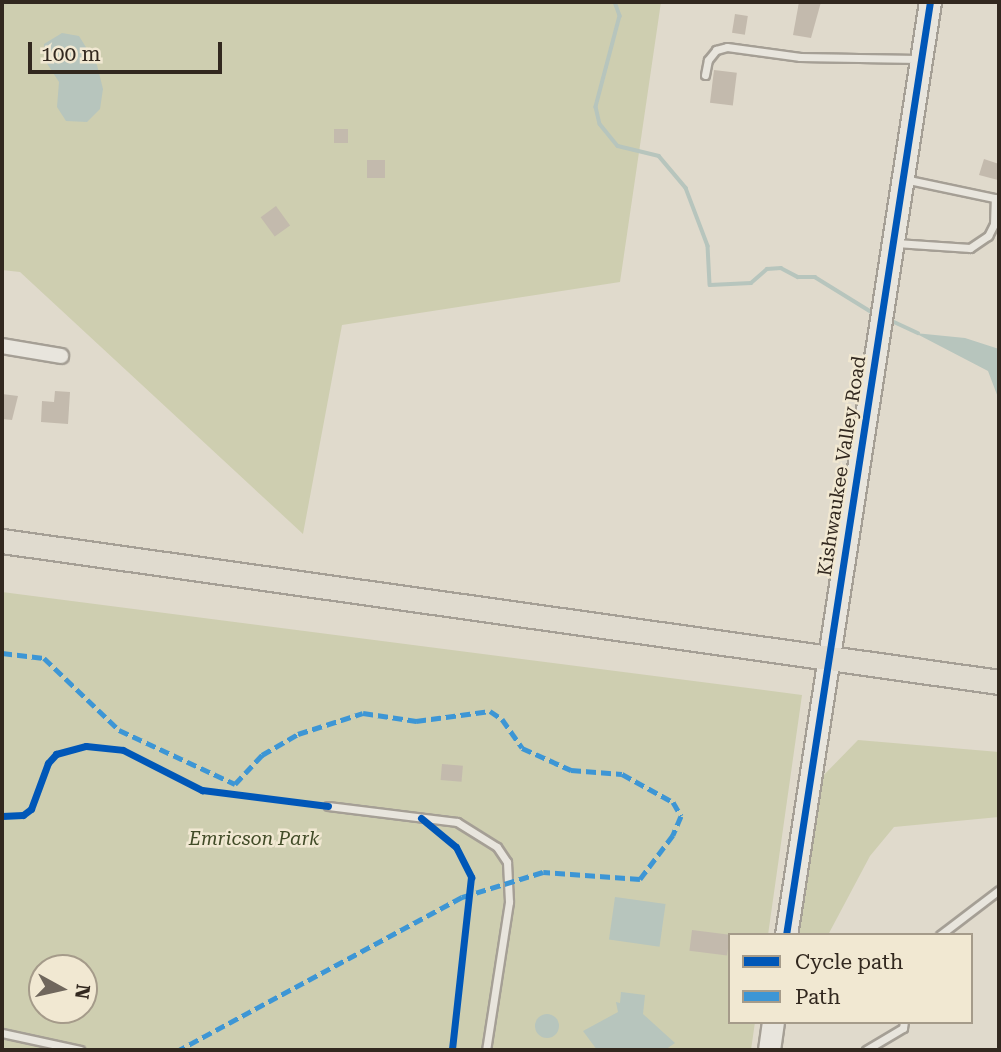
<!DOCTYPE html>
<style>
body{margin:0}
#map{position:relative;width:1001px;height:1052px;overflow:hidden;background:#e0dacc;font-family:"Roboto Serif",serif}
div>[style]{position:absolute}
.green>*{inset:0;background:#ceceb0}
.water>*{inset:0;background:#b7c5bd;transform-origin:0 0}
.round{border-radius:50%}
.stream>*{height:3.5px;margin:-1.75px;padding:0 1.75px;transform-origin:1.75px;border-radius:1.75px;background:#b7c5bd}
.building>*{inset:0;background:#c3baad;transform-origin:0 0}
.roads{filter:drop-shadow(2px 0 #a59f95) drop-shadow(-2px 0 #a59f95) drop-shadow(0 2px #a59f95) drop-shadow(0 -2px #a59f95)}
.lane>*{height:7px;margin:-3.5px;padding:0 3.5px;transform-origin:3.5px;border-radius:3.5px;background:#e8e5dd}
.street>*{height:14px;margin:-7px;padding:0 7px;transform-origin:7px;border-radius:7px;background:#e8e5dd}
.secondary>*{height:21px;margin:-10.5px;padding:0 10.5px;transform-origin:10.5px;border-radius:10.5px;background:#e8e5dd}
.primary>*{height:23px;margin:-11.5px;padding:0 11.5px;transform-origin:11.5px;border-radius:11.5px;background:#e0dbcf}
.quiet>*{height:5px;margin-top:-2.5px;transform-origin:0;background:repeating-linear-gradient(90deg,#3d96d5 0 10px,transparent 0 15px)}
.cycleway>*{height:7px;margin:-3.5px;padding:0 3.5px;transform-origin:3.5px;border-radius:3.5px;background:#0057b8}
span{translate:-50% -50%;white-space:nowrap;text-align:center;line-height:1.15;-webkit-text-stroke:5px #f1e8d2;paint-order:stroke}
.street-label{font-size:19px;color:#32281f}
.park-label{font-size:19px;color:#424c28;font-style:italic}
.frame{position:absolute;inset:0;border:4px solid #32281f;pointer-events:none}
.legend{position:absolute;left:728px;top:933px;width:245px;height:91px;box-sizing:border-box;background:#f1e8d2;border:2px solid #a59b8a;margin:0;padding:9px 12px;list-style:none;font-size:21px;color:#32281f}
.legend li{display:flex;align-items:center;gap:14px;height:35px}
.legend b{width:35px;border:2px solid #a59b8a}
.north{position:absolute;left:28px;top:954px;width:70px;height:70px;box-sizing:border-box;background:#f1e8d2;border:2px solid #a59b8a;border-radius:50%;rotate:98deg;font-size:19px;font-weight:700;line-height:28px;text-align:center;color:#32281f}
.north::after{content:'';display:block;margin:auto;width:24px;height:32px;background:#6f665c;clip-path:polygon(50% 0,100% 100%,50% 72%,0 100%)}
.scale{position:absolute;left:28px;top:42px;width:194px;height:32px;box-sizing:border-box;border:4px solid #32281f;border-top:0;padding-left:9px;font-size:21px;line-height:24px;white-space:nowrap;color:#32281f;-webkit-text-stroke:5px #f1e8d2;paint-order:stroke}
</style>
<div id="map">
<div class="green">
<div style="clip-path:polygon(2px 2px,661px 2px,620px 282px,342px 325px,303px 534px,20px 272px,2px 270px)"></div>
<div style="clip-path:polygon(evenodd,2px 592px,802px 695px,768px 935px,730px 935px,730px 1022px,755px 1022px,751px 1050px,2px 1050px,2px 592px,42px 968px,84px 968px,84px 1010px,42px 1010px,42px 968px)"></div>
<div style="clip-path:polygon(858px 740px,999px 752px,999px 817px,894px 827px,870px 856px,828px 935px,798px 935px,819px 780px)"></div>
</div>
<div class="water">
<div style="clip-path:polygon(62px 33px,79px 36px,97px 65px,103px 89px,100px 109px,87px 122px,66px 121px,57px 107px,59px 82px,46px 62px,44px 44px)"></div>
<div style="clip-path:polygon(915px 333px,965px 338px,999px 349px,999px 400px,988px 371px)"></div>
<div style="left:615px;top:897px;width:51px;height:43px;rotate:8deg"></div>
<div style="clip-path:polygon(621px 992px,645px 995px,643px 1014px,675px 1043px,665px 1050px,597px 1050px,583px 1031px,618px 1012px,616px 1002px,620px 1003px)"></div>
<div class="round" style="left:535px;top:1014px;width:24px;height:24px"></div>
</div>
<div class="stream">
<div style="left:615px;top:2px;width:15px;rotate:70deg"></div>
<div style="left:620px;top:16px;width:94px;rotate:104.8deg"></div>
<div style="left:596px;top:107px;width:17px;rotate:77deg"></div>
<div style="left:600px;top:124px;width:28px;rotate:51deg"></div>
<div style="left:618px;top:146px;width:42px;rotate:13.7deg"></div>
<div style="left:659px;top:156px;width:42px;rotate:49.8deg"></div>
<div style="left:686px;top:188px;width:62px;rotate:69.2deg"></div>
<div style="left:708px;top:246px;width:39px;rotate:87deg"></div>
<div style="left:710px;top:285px;width:41px;rotate:-2.8deg"></div>
<div style="left:751px;top:283px;width:21px;rotate:-41deg"></div>
<div style="left:767px;top:269px;width:14px;rotate:-4deg"></div>
<div style="left:781px;top:268px;width:19px;rotate:28deg"></div>
<div style="left:798px;top:277px;width:17px"></div>
<div style="left:815px;top:277px;width:68px;rotate:31.8deg"></div>
<div style="left:890px;top:320px;width:31px;rotate:25deg"></div>
</div>
<div class="building">
<div style="clip-path:polygon(799px 2px,821px 2px,811px 38px,793px 35px)"></div>
<div style="left:735px;top:14px;width:13px;height:19px;rotate:9deg"></div>
<div style="left:714px;top:70px;width:23px;height:33px;rotate:7deg"></div>
<div style="left:348px;top:129px;width:14px;height:14px;rotate:90deg"></div>
<div style="clip-path:polygon(984px 159px,999px 164px,998px 180px,979px 175px)"></div>
<div style="left:385px;top:160px;width:18px;height:18px;rotate:90deg"></div>
<div style="left:276px;top:206px;width:24px;height:19px;rotate:54deg"></div>
<div style="clip-path:polygon(55px 391px,70px 392px,68px 424px,41px 422px,42px 401px,54px 402px)"></div>
<div style="clip-path:polygon(2px 394px,18px 396px,12px 420px,2px 419px)"></div>
<div style="left:442px;top:764px;width:21px;height:16px;rotate:5deg"></div>
<div style="left:692px;top:930px;width:38px;height:21px;rotate:7deg"></div>
</div>
<div class="roads">
<div class="lane">
<div style="left:705px;top:75px;width:15px;rotate:-79deg"></div>
<div style="left:708px;top:60px;width:13px;rotate:-51deg"></div>
<div style="left:716px;top:50px;width:11px;rotate:-15deg"></div>
<div style="left:727px;top:47px;width:74px;rotate:7.8deg"></div>
<div style="left:800px;top:57px;width:118px;rotate:1deg"></div>
<div style="left:904px;top:179px;width:97px;rotate:11.9deg"></div>
<div style="left:896px;top:243px;width:74px;rotate:3.9deg"></div>
<div style="left:970px;top:248px;width:22px;rotate:-34deg"></div>
<div style="left:988px;top:236px;width:13px;rotate:-63deg"></div>
<div style="left:994px;top:224px;width:26px;rotate:-88deg"></div>
<div style="left:328px;top:806px;width:130px;rotate:7.1deg"></div>
<div style="left:457px;top:822px;width:47px;rotate:32deg"></div>
<div style="left:497px;top:847px;width:18px;rotate:56deg"></div>
<div style="left:507px;top:862px;width:40px;rotate:87.1deg"></div>
<div style="left:509px;top:902px;width:150px;rotate:98.8deg"></div>
<div style="left:940px;top:935px;width:74px;rotate:-37.3deg"></div>
<div style="left:2px;top:1033px;width:80px;rotate:12.3deg"></div>
<div style="left:866px;top:1050px;width:43px;rotate:-30.7deg"></div>
<div style="left:903px;top:1028px;width:6px;rotate:-81deg"></div>
</div>
<div class="street">
<div style="left:2px;top:346px;width:60px;rotate:9.6deg"></div>
</div>
<div class="secondary">
<div style="left:786px;top:935px;width:944px;rotate:-81.23deg"></div>
<div style="left:769px;top:1050px;width:28px;rotate:-82deg"></div>
</div>
<div class="primary">
<div style="left:2px;top:541px;width:1007px;rotate:8.05deg"></div>
</div>
</div>
<div class="quiet">
<div style="left:2px;top:653px;width:42px;rotate:6.8deg"></div>
<div style="left:44px;top:658px;width:104px;rotate:43.8deg"></div>
<div style="left:119px;top:730px;width:128px;rotate:25deg"></div>
<div style="left:235px;top:784px;width:40px;rotate:-47deg"></div>
<div style="left:262px;top:755px;width:42px;rotate:-30.3deg"></div>
<div style="left:298px;top:734px;width:68px;rotate:-17.9deg"></div>
<div style="left:363px;top:713px;width:54px;rotate:8.6deg"></div>
<div style="left:416px;top:721px;width:75px;rotate:-7.7deg"></div>
<div style="left:490px;top:711px;width:14px;rotate:34deg"></div>
<div style="left:502px;top:719px;width:35px;rotate:55deg"></div>
<div style="left:522px;top:748px;width:54px;rotate:24.2deg"></div>
<div style="left:571px;top:770px;width:51px;rotate:4.5deg"></div>
<div style="left:622px;top:774px;width:58px;rotate:28.8deg"></div>
<div style="left:673px;top:802px;width:16px;rotate:60deg"></div>
<div style="left:681px;top:816px;width:21px;rotate:113deg"></div>
<div style="left:673px;top:835px;width:55px;rotate:126.9deg"></div>
<div style="left:640px;top:879px;width:97px;rotate:-175.9deg"></div>
<div style="left:543px;top:872px;width:85px;rotate:162.8deg"></div>
<div style="left:462px;top:897px;width:322px;rotate:151.6deg"></div>
</div>
<div class="cycleway">
<div style="left:2px;top:816px;width:21px;rotate:-3deg"></div>
<div style="left:23px;top:815px;width:10px;rotate:-37deg"></div>
<div style="left:31px;top:809px;width:49px;rotate:-69.7deg"></div>
<div style="left:48px;top:763px;width:12px;rotate:-48deg"></div>
<div style="left:56px;top:754px;width:31px;rotate:-15deg"></div>
<div style="left:86px;top:746px;width:37px;rotate:6deg"></div>
<div style="left:123px;top:750px;width:89px;rotate:26.9deg"></div>
<div style="left:202px;top:790px;width:127px;rotate:7.2deg"></div>
<div style="left:421px;top:818px;width:45px;rotate:39.6deg"></div>
<div style="left:456px;top:847px;width:34px;rotate:63deg"></div>
<div style="left:471px;top:877px;width:174px;rotate:96.3deg"></div>
<div style="left:786px;top:935px;width:944px;rotate:-81.23deg"></div>
</div>
<div class="street-label">
<span style="left:842px;top:466px;rotate:-81deg">Kishwaukee Valley Road</span>
</div>
<div class="park-label">
<span style="left:254px;top:839px">Emricson Park</span>
</div>
<div class="frame"></div>
<ul class="legend">
<li><b style="height:9px;background:#0057b8"></b>Cycle path</li>
<li><b style="height:9px;background:#3d96d5"></b>Path</li>
</ul>
<div class="north">N</div>
<div class="scale">100 m</div>
</div>
